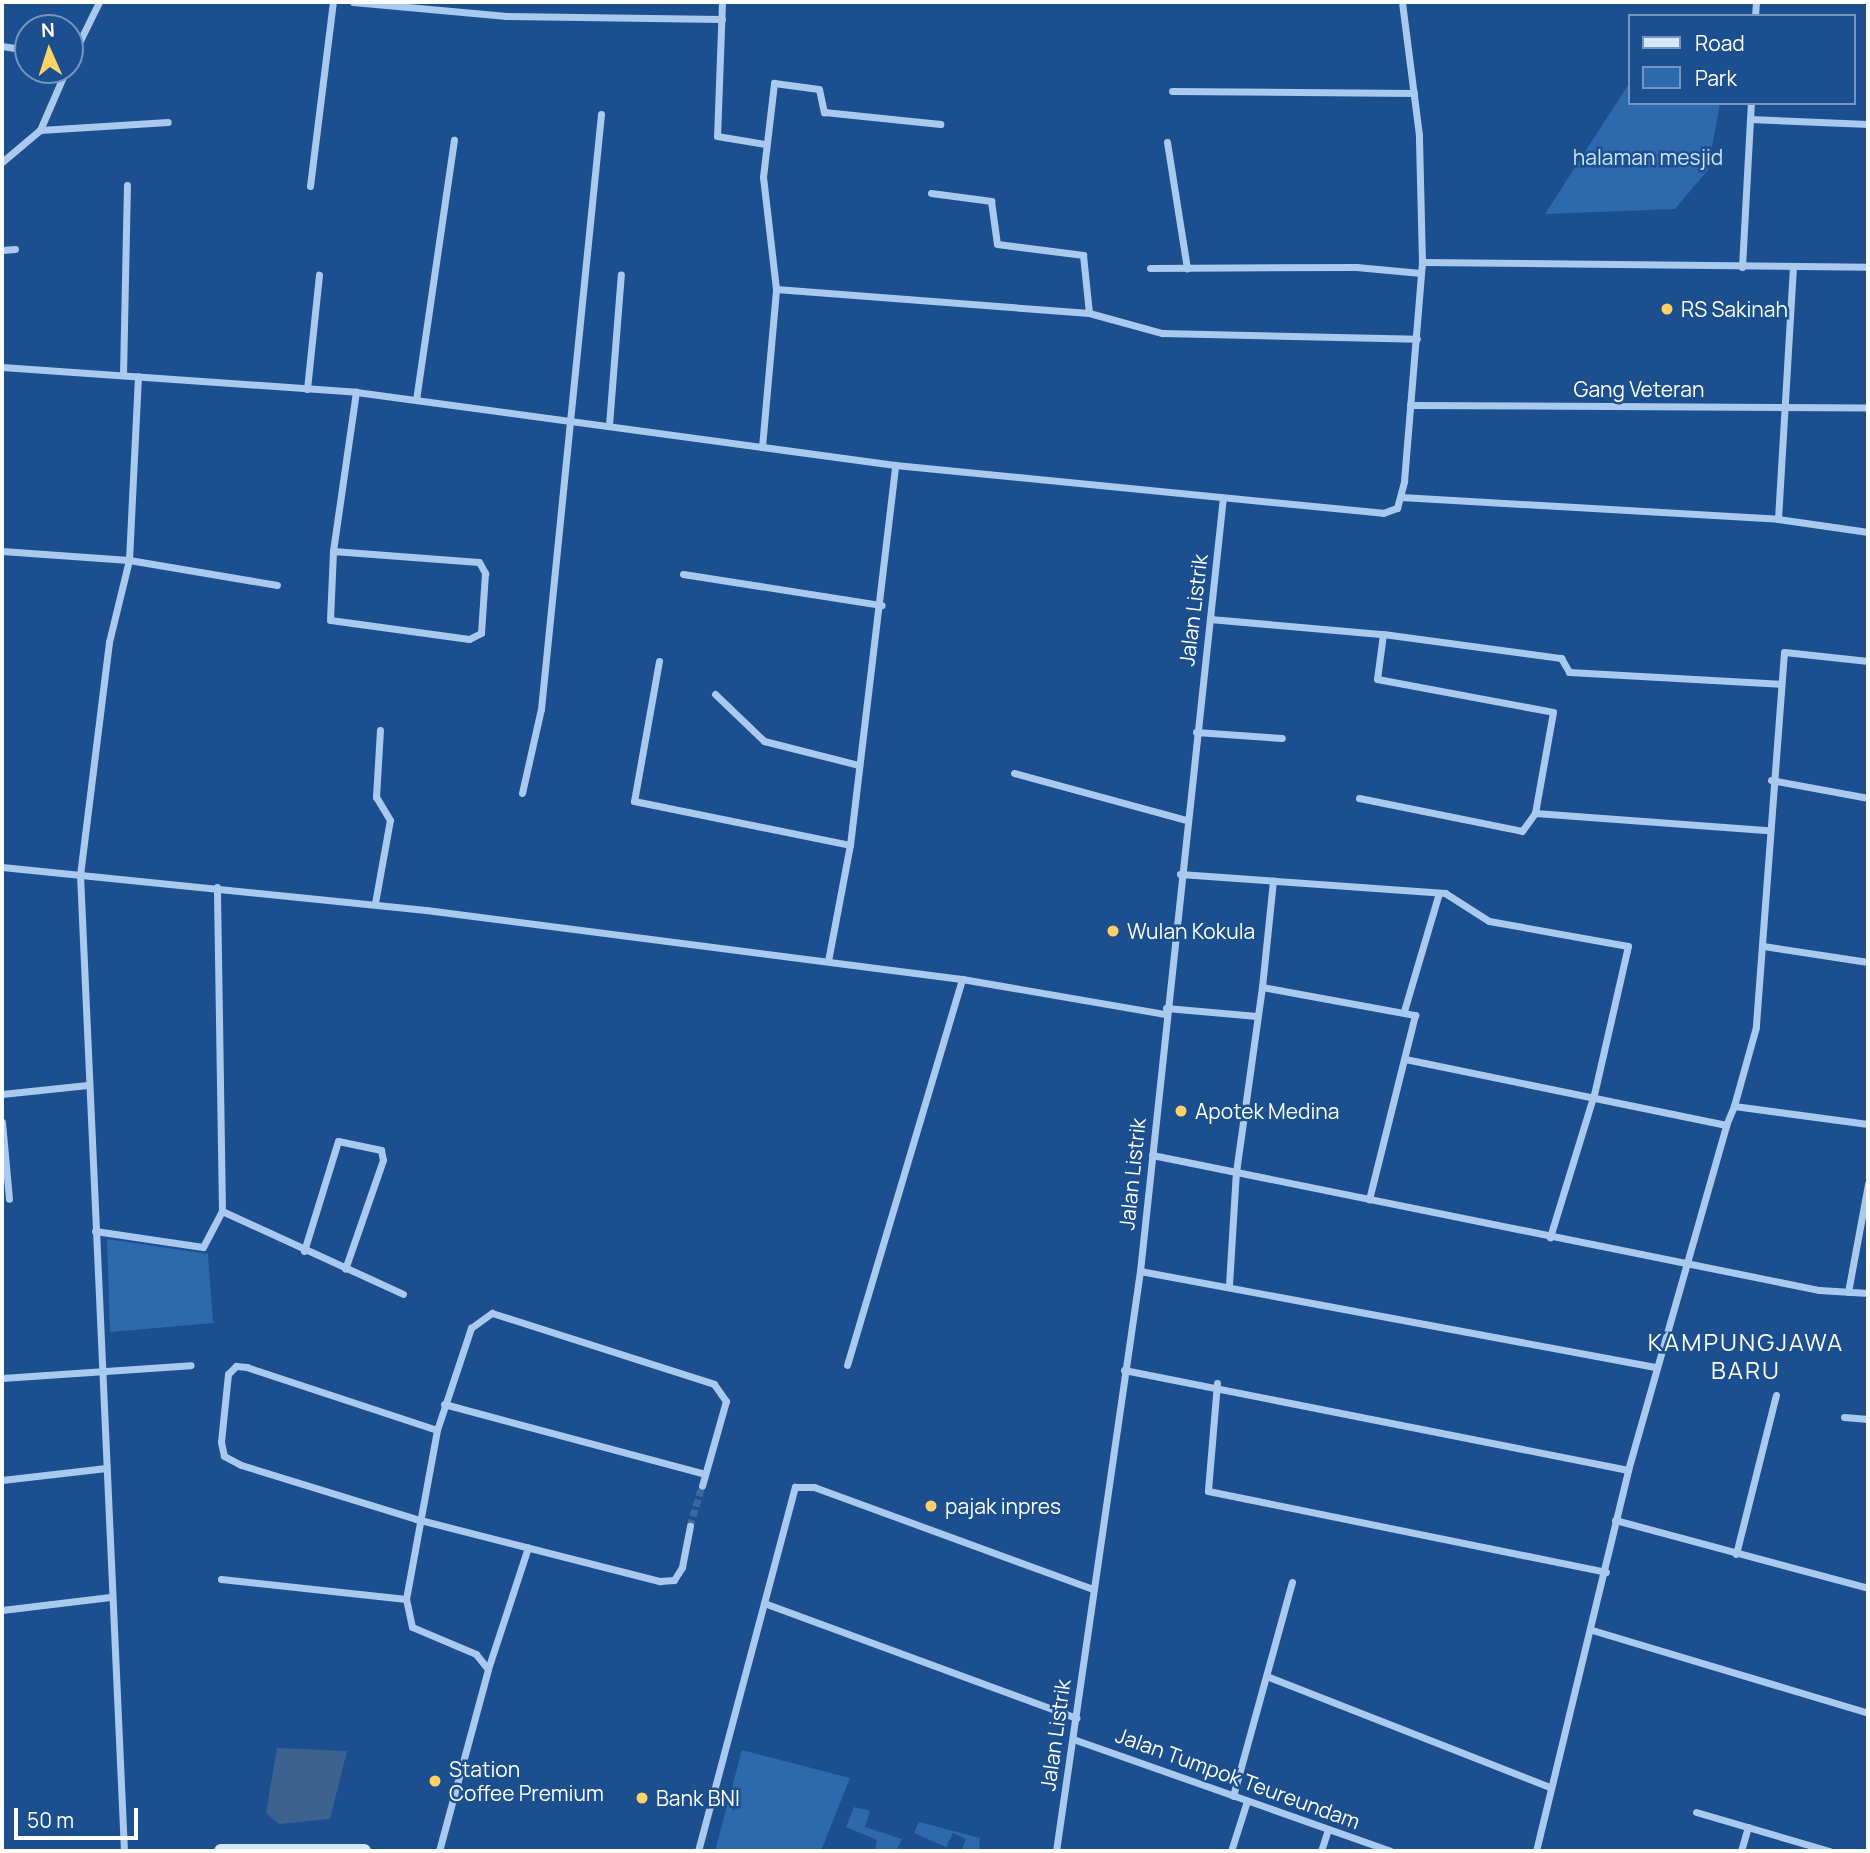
<!DOCTYPE html>
<style>
body{margin:0}
#map{position:relative;width:1870px;height:1853px;overflow:hidden;background:#1b4f8f;font-family:Manrope,sans-serif}
div>[style]{position:absolute}
.green>*{inset:0;background:#2e69ad}
.water>*{inset:0;background:#3c6290}
.minor-tunnel>*{height:7px;margin-top:-3.5px;transform-origin:0;background:repeating-linear-gradient(90deg,#3d69a0 0 7px,transparent 0 10.5px)}
.minor>*{height:7px;margin:-3.5px;padding:0 3.5px;transform-origin:3.5px;border-radius:3.5px;background:#a9c9ee}
.secondary>*{height:14px;margin:-7px;padding:0 7px;transform-origin:7px;border-radius:7px;background:#d6e6fa}
.dots>*{width:19px;height:19px;translate:-50% -50%;box-sizing:border-box;border:4px solid #1b4f8f;border-radius:50%}
span{translate:-50% -50%;white-space:nowrap;text-align:center;line-height:1.15;-webkit-text-stroke:5px #1b4f8f;paint-order:stroke}
.park-label{font-size:21px;color:#cfe3fa}
.poi-label{font-size:21px;color:#fff}
.left{translate:0 -50%;text-align:left}
.street-label{font-size:21px;color:#fff}
.quarter-label{font-size:24px;color:#fff;letter-spacing:2px}
.frame{position:absolute;inset:0;border:4px solid #fff;pointer-events:none}
.legend{position:absolute;left:1628px;top:14px;width:228px;height:91px;box-sizing:border-box;background:#1b4f8f;border:2px solid #7695bc;margin:0;padding:9px 12px;list-style:none;font-size:21px;color:#fff}
.legend li{display:flex;align-items:center;gap:14px;height:35px}
.legend b{width:35px;border:2px solid #7695bc}
.north{position:absolute;left:14px;top:14px;width:70px;height:70px;box-sizing:border-box;background:#1b4f8f;border:2px solid #7695bc;border-radius:50%;rotate:357deg;font-size:19px;font-weight:700;line-height:28px;text-align:center;color:#fff}
.north::after{content:'';display:block;margin:auto;width:24px;height:32px;background:#ffd166;clip-path:polygon(50% 0,100% 100%,50% 72%,0 100%)}
.scale{position:absolute;left:14px;top:1808px;width:124px;height:32px;box-sizing:border-box;border:4px solid #fff;border-top:0;padding-left:9px;font-size:21px;line-height:24px;white-space:nowrap;color:#fff;-webkit-text-stroke:5px #1b4f8f;paint-order:stroke}
</style>
<div id="map">
<div class="green">
<div style="clip-path:polygon(1630px 82px,1630px 103px,1720px 103px,1708px 170px,1675px 209px,1545px 214px)"></div>
<div style="clip-path:polygon(107px 1239px,208px 1254px,213px 1323px,110px 1332px)"></div>
<div style="clip-path:polygon(742px 1750px,850px 1778px,821px 1851px,715px 1851px)"></div>
<div style="clip-path:polygon(854px 1807px,870px 1811px,865px 1827px,902px 1839px,896px 1851px,875px 1850px,877px 1840px,846px 1827px)"></div>
<div style="clip-path:polygon(919px 1822px,980px 1838px,979px 1851px,961px 1851px,966px 1839px,953px 1833px,946px 1847px,914px 1833px)"></div>
</div>
<div class="water">
<div style="clip-path:polygon(277px 1748px,347px 1751px,330px 1819px,279px 1824px,266px 1813px)"></div>
</div>
<div class="minor-tunnel">
<div style="left:690px;top:1526px;width:42px;rotate:-73.3deg"></div>
</div>
<div class="minor">
<div style="left:353px;top:2px;width:154px;rotate:5.2deg"></div>
<div style="left:506px;top:16px;width:216px;rotate:0.8deg"></div>
<div style="left:722px;top:2px;width:134px;rotate:92.1deg"></div>
<div style="left:717px;top:136px;width:49px;rotate:9.5deg"></div>
<div style="left:1755px;top:16px;width:14px;rotate:-86deg"></div>
<div style="left:2px;top:46px;width:26px;rotate:9deg"></div>
<div style="left:70px;top:61px;width:66px;rotate:-63.8deg"></div>
<div style="left:1172px;top:91px;width:242px;rotate:0.5deg"></div>
<div style="left:1750px;top:119px;width:118px;rotate:2.4deg"></div>
<div style="left:40px;top:130px;width:128px;rotate:-3.6deg"></div>
<div style="left:1167px;top:142px;width:128px;rotate:81deg"></div>
<div style="left:2px;top:162px;width:50px;rotate:-40.1deg"></div>
<div style="left:40px;top:130px;width:65px;rotate:-66.6deg"></div>
<div style="left:310px;top:186px;width:185px;rotate:-82.9deg"></div>
<div style="left:931px;top:193px;width:61px;rotate:7.6deg"></div>
<div style="left:991px;top:201px;width:43px;rotate:82.1deg"></div>
<div style="left:997px;top:244px;width:87px;rotate:7.3deg"></div>
<div style="left:1083px;top:255px;width:58px;rotate:84.1deg"></div>
<div style="left:2px;top:250px;width:13px;rotate:-4deg"></div>
<div style="left:1422px;top:262px;width:446px;rotate:0.6deg"></div>
<div style="left:1742px;top:267px;width:164px;rotate:-86.9deg"></div>
<div style="left:1150px;top:268px;width:206px;rotate:-0.3deg"></div>
<div style="left:1356px;top:267px;width:65px;rotate:5.3deg"></div>
<div style="left:776px;top:289px;width:113px;rotate:-96.6deg"></div>
<div style="left:763px;top:177px;width:95px;rotate:-83.3deg"></div>
<div style="left:774px;top:83px;width:45px;rotate:7.6deg"></div>
<div style="left:819px;top:89px;width:24px;rotate:78deg"></div>
<div style="left:824px;top:112px;width:117px;rotate:5.9deg"></div>
<div style="left:2px;top:367px;width:355px;rotate:4deg"></div>
<div style="left:356px;top:392px;width:544px;rotate:7.71deg"></div>
<div style="left:895px;top:465px;width:490px;rotate:5.6deg"></div>
<div style="left:1383px;top:513px;width:15px;rotate:-20deg"></div>
<div style="left:1397px;top:508px;width:28px;rotate:-75deg"></div>
<div style="left:1404px;top:481px;width:220px;rotate:-85.3deg"></div>
<div style="left:1422px;top:262px;width:127px;rotate:-91.4deg"></div>
<div style="left:1419px;top:135px;width:134px;rotate:-97.3deg"></div>
<div style="left:123px;top:375px;width:190px;rotate:-88.8deg"></div>
<div style="left:307px;top:389px;width:115px;rotate:-84deg"></div>
<div style="left:416px;top:400px;width:263px;rotate:-81.7deg"></div>
<div style="left:1410px;top:405px;width:458px;rotate:0.3deg"></div>
<div style="left:609px;top:425px;width:151px;rotate:-85.5deg"></div>
<div style="left:762px;top:447px;width:159px;rotate:-84.9deg"></div>
<div style="left:776px;top:289px;width:314px;rotate:4.4deg"></div>
<div style="left:1089px;top:313px;width:76px;rotate:15.3deg"></div>
<div style="left:1162px;top:333px;width:255px;rotate:1.3deg"></div>
<div style="left:1401px;top:497px;width:378px;rotate:3.3deg"></div>
<div style="left:1778px;top:519px;width:91px;rotate:8.2deg"></div>
<div style="left:1778px;top:519px;width:252px;rotate:-86.6deg"></div>
<div style="left:2px;top:551px;width:127px;rotate:4.1deg"></div>
<div style="left:129px;top:560px;width:150px;rotate:9.6deg"></div>
<div style="left:333px;top:551px;width:146px;rotate:4.3deg"></div>
<div style="left:479px;top:562px;width:13px;rotate:61deg"></div>
<div style="left:485px;top:573px;width:60px;rotate:93.8deg"></div>
<div style="left:481px;top:633px;width:13px;rotate:153deg"></div>
<div style="left:469px;top:639px;width:140px;rotate:-172.2deg"></div>
<div style="left:330px;top:620px;width:69px;rotate:-87.5deg"></div>
<div style="left:333px;top:551px;width:161px;rotate:-81.8deg"></div>
<div style="left:683px;top:574px;width:201px;rotate:8.9deg"></div>
<div style="left:1210px;top:619px;width:174px;rotate:5deg"></div>
<div style="left:1383px;top:634px;width:45px;rotate:97.6deg"></div>
<div style="left:1377px;top:679px;width:179px;rotate:10.6deg"></div>
<div style="left:1553px;top:712px;width:103px;rotate:100.1deg"></div>
<div style="left:1383px;top:634px;width:180px;rotate:7.7deg"></div>
<div style="left:1561px;top:658px;width:16px;rotate:60deg"></div>
<div style="left:1569px;top:672px;width:212px;rotate:3.2deg"></div>
<div style="left:659px;top:661px;width:142px;rotate:100.1deg"></div>
<div style="left:634px;top:801px;width:220px;rotate:11.5deg"></div>
<div style="left:1868px;top:661px;width:84px;rotate:-173.9deg"></div>
<div style="left:1784px;top:652px;width:376px;rotate:94.3deg"></div>
<div style="left:1756px;top:1027px;width:82px;rotate:105.6deg"></div>
<div style="left:1734px;top:1106px;width:135px;rotate:7.7deg"></div>
<div style="left:715px;top:694px;width:68px;rotate:43.8deg"></div>
<div style="left:764px;top:741px;width:98px;rotate:14.2deg"></div>
<div style="left:1196px;top:732px;width:86px;rotate:4deg"></div>
<div style="left:1014px;top:773px;width:178px;rotate:15.3deg"></div>
<div style="left:1771px;top:780px;width:99px;rotate:10.5deg"></div>
<div style="left:522px;top:793px;width:86px;rotate:-77.3deg"></div>
<div style="left:541px;top:709px;width:598px;rotate:-84.24deg"></div>
<div style="left:1359px;top:798px;width:166px;rotate:11.4deg"></div>
<div style="left:1522px;top:831px;width:22px;rotate:-54deg"></div>
<div style="left:1535px;top:813px;width:234px;rotate:4.2deg"></div>
<div style="left:2px;top:867px;width:426px;rotate:5.8deg"></div>
<div style="left:426px;top:910px;width:540px;rotate:7.34deg"></div>
<div style="left:962px;top:979px;width:205px;rotate:9.8deg"></div>
<div style="left:1180px;top:874px;width:266px;rotate:4.1deg"></div>
<div style="left:1445px;top:893px;width:52px;rotate:32.5deg"></div>
<div style="left:1489px;top:921px;width:141px;rotate:10.2deg"></div>
<div style="left:1628px;top:946px;width:152px;rotate:102.9deg"></div>
<div style="left:1594px;top:1094px;width:150px;rotate:107.1deg"></div>
<div style="left:375px;top:903px;width:84px;rotate:-79.8deg"></div>
<div style="left:390px;top:820px;width:27px;rotate:-121deg"></div>
<div style="left:376px;top:797px;width:67px;rotate:-86.6deg"></div>
<div style="left:1763px;top:946px;width:106px;rotate:8.7deg"></div>
<div style="left:828px;top:961px;width:118px;rotate:-79.3deg"></div>
<div style="left:850px;top:845px;width:383px;rotate:-83.2deg"></div>
<div style="left:1262px;top:987px;width:107px;rotate:-84.1deg"></div>
<div style="left:1166px;top:1008px;width:91px;rotate:5deg"></div>
<div style="left:1404px;top:1011px;width:123px;rotate:-73.5deg"></div>
<div style="left:1405px;top:1059px;width:328px;rotate:11.6deg"></div>
<div style="left:1726px;top:1125px;width:21px;rotate:-67deg"></div>
<div style="left:2px;top:1094px;width:86px;rotate:-6deg"></div>
<div style="left:2px;top:1122px;width:77px;rotate:84.8deg"></div>
<div style="left:1152px;top:1155px;width:681px;rotate:11.44deg"></div>
<div style="left:1819px;top:1290px;width:49px;rotate:3.5deg"></div>
<div style="left:222px;top:1211px;width:199px;rotate:24.6deg"></div>
<div style="left:95px;top:1231px;width:109px;rotate:8.4deg"></div>
<div style="left:203px;top:1247px;width:41px;rotate:-62.2deg"></div>
<div style="left:222px;top:1211px;width:324px;rotate:-90.9deg"></div>
<div style="left:304px;top:1251px;width:115px;rotate:-72.8deg"></div>
<div style="left:338px;top:1141px;width:44px;rotate:11.8deg"></div>
<div style="left:381px;top:1150px;width:10px;rotate:79deg"></div>
<div style="left:383px;top:1160px;width:115px;rotate:109.2deg"></div>
<div style="left:1140px;top:1271px;width:524px;rotate:10.56deg"></div>
<div style="left:1229px;top:1285px;width:113px;rotate:-86.5deg"></div>
<div style="left:1236px;top:1172px;width:187px;rotate:-82deg"></div>
<div style="left:1262px;top:987px;width:156px;rotate:10.4deg"></div>
<div style="left:1415px;top:1015px;width:190px;rotate:104deg"></div>
<div style="left:1848px;top:1292px;width:110px;rotate:-79.5deg"></div>
<div style="left:847px;top:1365px;width:403px;rotate:-73.4deg"></div>
<div style="left:1124px;top:1370px;width:514px;rotate:11.22deg"></div>
<div style="left:2px;top:1378px;width:189px;rotate:-3.9deg"></div>
<div style="left:1217px;top:1383px;width:108px;rotate:94.8deg"></div>
<div style="left:1208px;top:1491px;width:406px;rotate:11.5deg"></div>
<div style="left:444px;top:1404px;width:270px;rotate:15deg"></div>
<div style="left:1844px;top:1417px;width:24px;rotate:5deg"></div>
<div style="left:437px;top:1430px;width:200px;rotate:-161.7deg"></div>
<div style="left:247px;top:1367px;width:11px;rotate:-175deg"></div>
<div style="left:236px;top:1366px;width:11px;rotate:135deg"></div>
<div style="left:228px;top:1374px;width:68px;rotate:95.9deg"></div>
<div style="left:221px;top:1442px;width:14px;rotate:78deg"></div>
<div style="left:224px;top:1456px;width:19px;rotate:28deg"></div>
<div style="left:241px;top:1465px;width:183px;rotate:17.1deg"></div>
<div style="left:416px;top:1519px;width:252px;rotate:14.3deg"></div>
<div style="left:660px;top:1581px;width:14px;rotate:-4deg"></div>
<div style="left:674px;top:1580px;width:15px;rotate:-58deg"></div>
<div style="left:682px;top:1567px;width:42px;rotate:-79deg"></div>
<div style="left:2px;top:1480px;width:105px;rotate:-6.6deg"></div>
<div style="left:1615px;top:1520px;width:262px;rotate:15deg"></div>
<div style="left:1736px;top:1554px;width:164px;rotate:-75.9deg"></div>
<div style="left:221px;top:1579px;width:186px;rotate:6.2deg"></div>
<div style="left:764px;top:1603px;width:333px;rotate:20.2deg"></div>
<div style="left:2px;top:1610px;width:109px;rotate:-6.9deg"></div>
<div style="left:1592px;top:1630px;width:288px;rotate:16.7deg"></div>
<div style="left:488px;top:1669px;width:128px;rotate:-71.8deg"></div>
<div style="left:1269px;top:1677px;width:302px;rotate:21.4deg"></div>
<div style="left:1073px;top:1739px;width:337px;rotate:19.4deg"></div>
<div style="left:1233px;top:1796px;width:222px;rotate:-74.6deg"></div>
<div style="left:1696px;top:1812px;width:139px;rotate:16.3deg"></div>
<div style="left:124px;top:1851px;width:977px;rotate:-92.58deg"></div>
<div style="left:80px;top:875px;width:235px;rotate:-82.9deg"></div>
<div style="left:109px;top:642px;width:84px;rotate:-76.3deg"></div>
<div style="left:129px;top:560px;width:184px;rotate:-87.2deg"></div>
<div style="left:439px;top:1851px;width:188px;rotate:-74.9deg"></div>
<div style="left:488px;top:1669px;width:19px;rotate:-129deg"></div>
<div style="left:476px;top:1654px;width:69px;rotate:-157.1deg"></div>
<div style="left:412px;top:1627px;width:29px;rotate:-102deg"></div>
<div style="left:406px;top:1599px;width:172px;rotate:-79.6deg"></div>
<div style="left:437px;top:1430px;width:108px;rotate:-71.6deg"></div>
<div style="left:471px;top:1328px;width:26px;rotate:-36deg"></div>
<div style="left:492px;top:1313px;width:233px;rotate:17.7deg"></div>
<div style="left:714px;top:1384px;width:21px;rotate:55deg"></div>
<div style="left:726px;top:1401px;width:88px;rotate:105.8deg"></div>
<div style="left:698px;top:1851px;width:377px;rotate:-75.1deg"></div>
<div style="left:795px;top:1487px;width:19px"></div>
<div style="left:814px;top:1487px;width:294px;rotate:20.1deg"></div>
<div style="left:1056px;top:1851px;width:586px;rotate:-81.76deg"></div>
<div style="left:1140px;top:1271px;width:778px;rotate:-83.88deg"></div>
<div style="left:1231px;top:1851px;width:52px;rotate:-72.3deg"></div>
<div style="left:1321px;top:1851px;width:23px;rotate:-72deg"></div>
<div style="left:1536px;top:1851px;width:392px;rotate:-76.4deg"></div>
<div style="left:1628px;top:1470px;width:359px;rotate:-74.1deg"></div>
<div style="left:1741px;top:1851px;width:25px;rotate:-74deg"></div>
</div>
<div class="secondary">
<div style="left:221px;top:1851px;width:143px"></div>
</div>
<div class="dots">
<div style="left:1667px;top:309px;background:#ffd166"></div>
<div style="left:1113px;top:931px;background:#ffd166"></div>
<div style="left:1181px;top:1111px;background:#ffd166"></div>
<div style="left:931px;top:1506px;background:#ffd166"></div>
<div style="left:435px;top:1781px;background:#ffd166"></div>
<div style="left:642px;top:1798px;background:#ffd166"></div>
</div>
<div class="park-label">
<span style="left:1648px;top:157px">halaman mesjid</span>
</div>
<div class="poi-label">
<span class="left" style="left:1681px;top:309px">RS Sakinah</span>
<span class="left" style="left:1127px;top:931px">Wulan Kokula</span>
<span class="left" style="left:1195px;top:1111px">Apotek Medina</span>
<span class="left" style="left:945px;top:1506px">pajak inpres</span>
<span class="left" style="left:449px;top:1781px">Station<br>Coffee Premium</span>
<span class="left" style="left:656px;top:1798px">Bank BNI</span>
</div>
<div class="street-label">
<span style="left:1639px;top:389px">Gang Veteran</span>
<span style="left:1193px;top:610px;rotate:-83deg">Jalan Listrik</span>
<span style="left:1132px;top:1174px;rotate:-84deg">Jalan Listrik</span>
<span style="left:1055px;top:1735px;rotate:-82deg">Jalan Listrik</span>
<span style="left:1238px;top:1778px;rotate:20deg">Jalan Tumpok Teureundam</span>
</div>
<div class="quarter-label">
<span style="left:1746px;top:1356px">KAMPUNGJAWA<br>BARU</span>
</div>
<div class="frame"></div>
<ul class="legend">
<li><b style="height:9px;background:#d6e6fa"></b>Road</li>
<li><b style="height:19px;background:#2e69ad"></b>Park</li>
</ul>
<div class="north">N</div>
<div class="scale">50 m</div>
</div>
